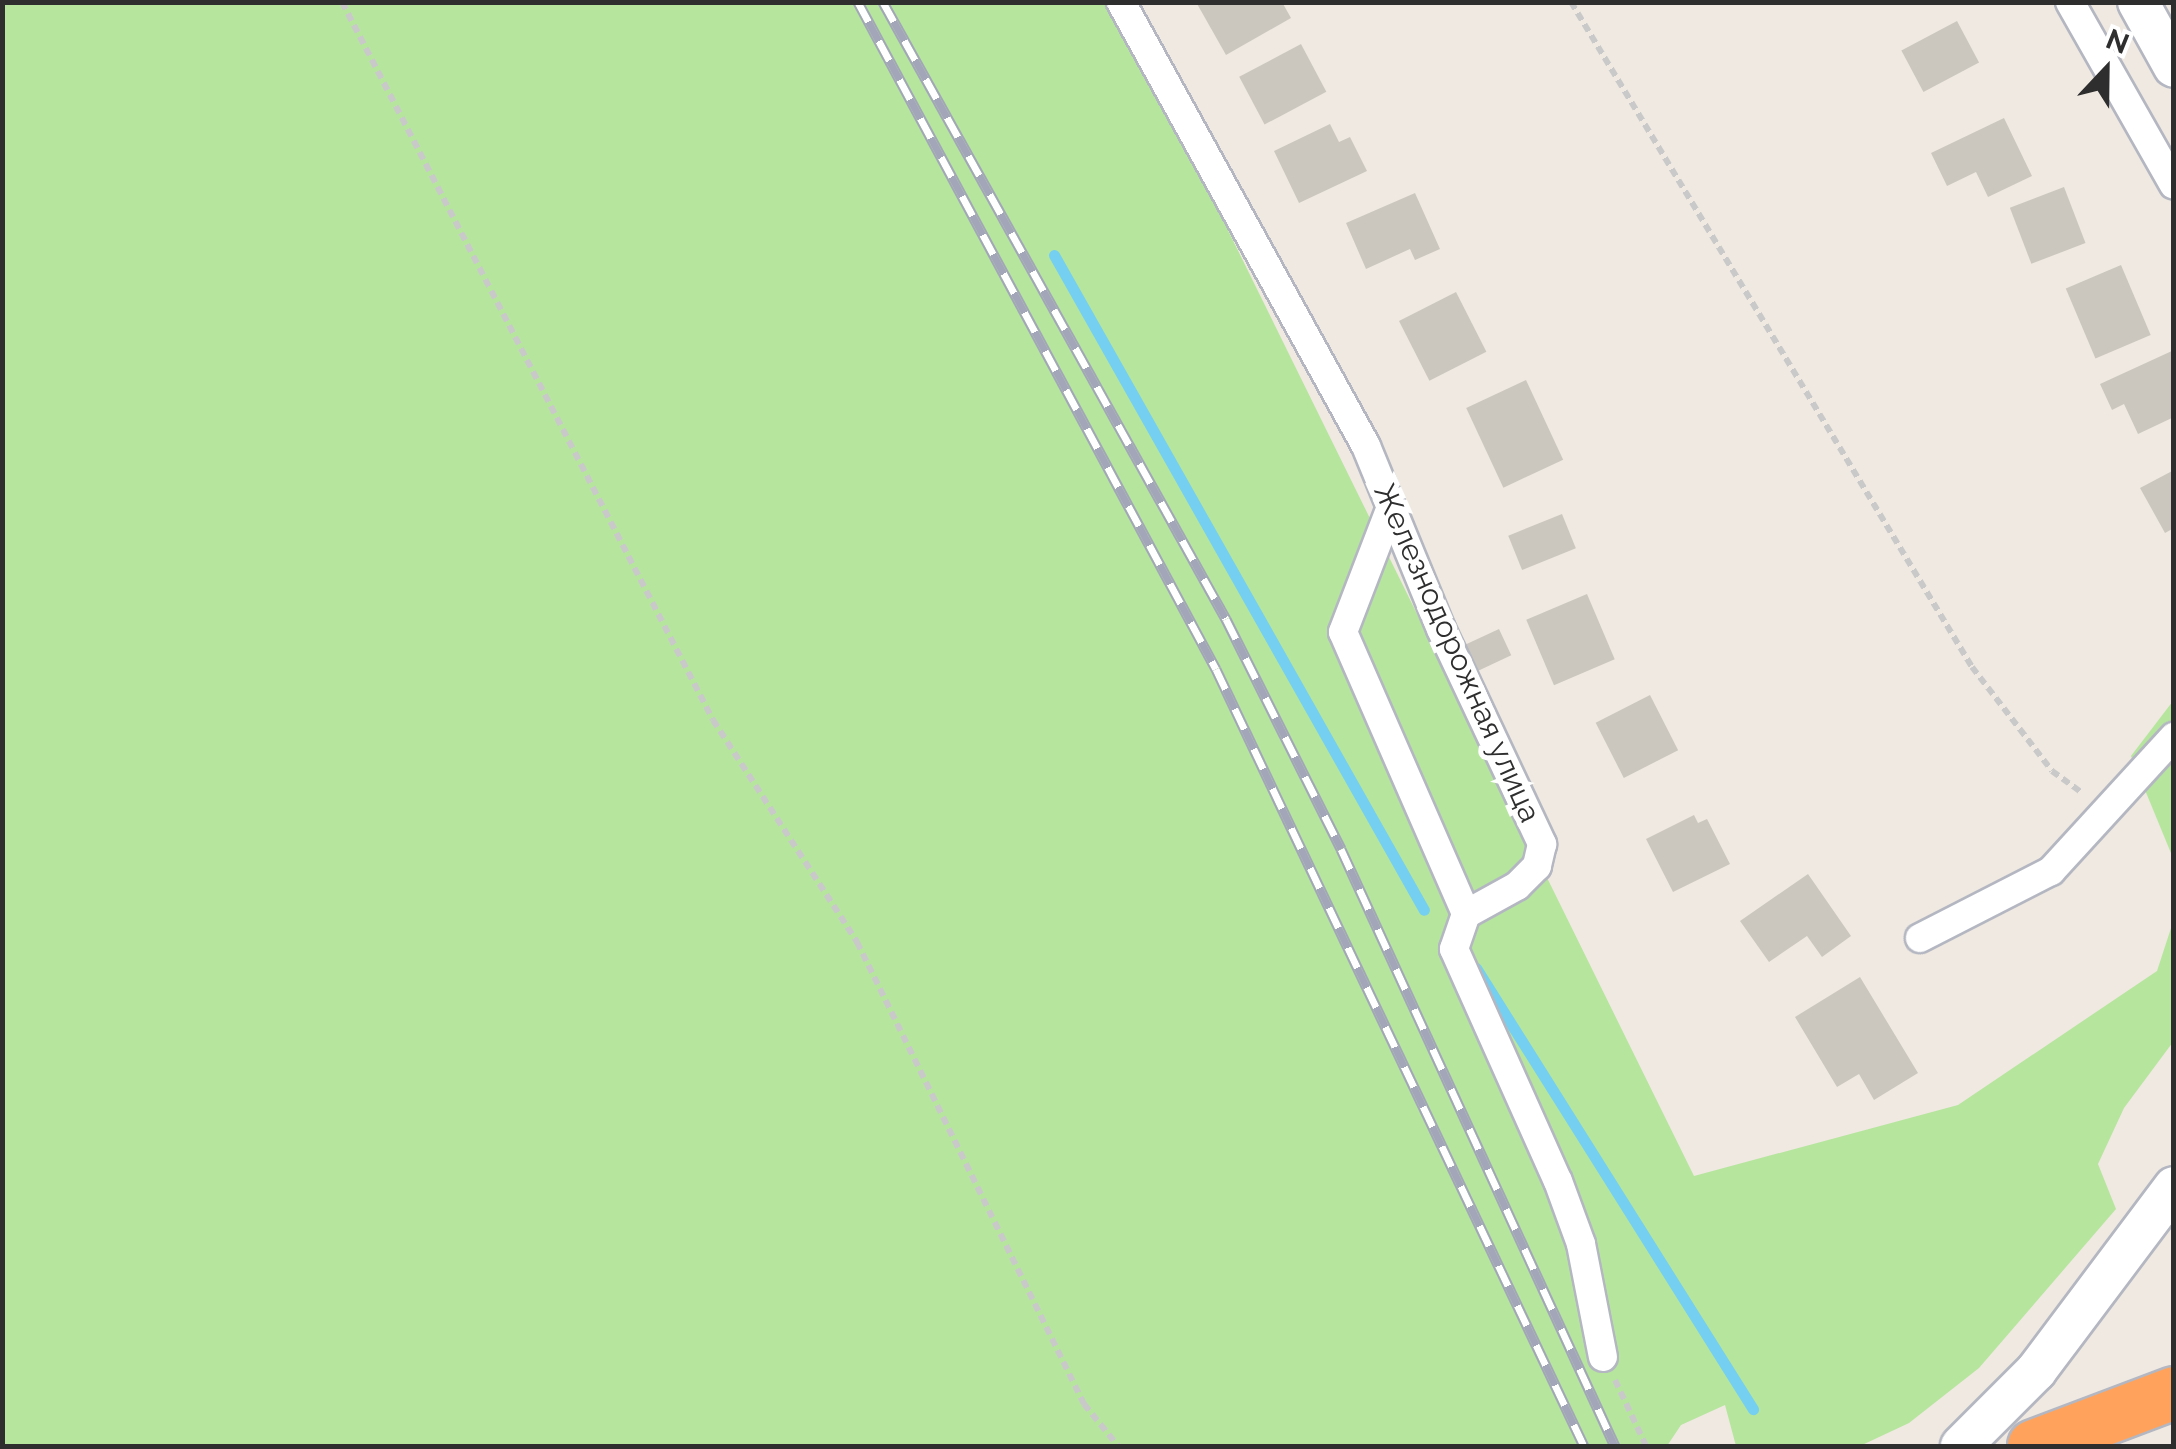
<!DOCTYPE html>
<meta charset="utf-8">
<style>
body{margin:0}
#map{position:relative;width:2176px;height:1449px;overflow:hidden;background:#efe9e1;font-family:Raleway,sans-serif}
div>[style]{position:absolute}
.green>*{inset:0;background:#b6e59e}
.stream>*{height:11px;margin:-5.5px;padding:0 5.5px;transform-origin:5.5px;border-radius:5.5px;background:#75cff0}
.building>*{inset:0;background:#cbc7bf;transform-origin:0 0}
.path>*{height:6px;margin-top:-3px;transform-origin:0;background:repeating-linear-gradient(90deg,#c9c9c9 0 8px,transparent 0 13px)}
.roads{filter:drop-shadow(2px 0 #b4b7c1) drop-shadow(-2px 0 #b4b7c1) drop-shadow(0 2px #b4b7c1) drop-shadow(0 -2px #b4b7c1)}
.street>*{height:28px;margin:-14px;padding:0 14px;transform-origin:14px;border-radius:14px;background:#fff}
.secondary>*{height:40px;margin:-20px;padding:0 20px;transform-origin:20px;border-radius:20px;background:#fff}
.highway>*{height:52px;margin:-26px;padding:0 26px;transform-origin:26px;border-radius:26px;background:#ffa35c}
.rail>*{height:11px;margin-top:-5.5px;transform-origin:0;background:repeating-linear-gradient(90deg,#fff 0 22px,#a3a6b8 0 44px);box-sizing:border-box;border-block:2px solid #a3a6b8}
span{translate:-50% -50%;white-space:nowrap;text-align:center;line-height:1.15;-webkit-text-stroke:10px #fff;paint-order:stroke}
.street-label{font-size:30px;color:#2e2e2e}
.frame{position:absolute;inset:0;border:5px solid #2e2e2e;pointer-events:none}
.north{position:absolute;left:2056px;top:20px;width:100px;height:100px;-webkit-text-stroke:8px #fff;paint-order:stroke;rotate:22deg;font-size:28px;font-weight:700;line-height:40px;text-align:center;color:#2e2e2e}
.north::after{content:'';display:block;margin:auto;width:35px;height:45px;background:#2e2e2e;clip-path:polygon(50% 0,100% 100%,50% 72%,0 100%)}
</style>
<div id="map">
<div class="green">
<div style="clip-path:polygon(2px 3px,1116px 3px,1694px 1176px,1958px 1105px,2157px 971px,2173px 922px,2173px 1042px,2124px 1108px,2098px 1164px,2116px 1209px,1979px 1368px,1909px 1423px,1860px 1446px,1736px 1446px,1725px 1405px,1681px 1425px,1667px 1446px,3px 1446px)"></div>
<div style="clip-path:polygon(2173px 701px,2173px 858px,2131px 756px)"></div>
</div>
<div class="stream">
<div style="left:1054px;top:255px;width:752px;rotate:60.54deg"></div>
<div style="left:1476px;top:968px;width:521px;rotate:57.87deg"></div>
</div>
<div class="building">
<div style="clip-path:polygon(1196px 2px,1282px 2px,1291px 18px,1226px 55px)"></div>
<div style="left:1957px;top:21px;width:47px;height:63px;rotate:62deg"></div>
<div style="left:1301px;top:44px;width:54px;height:70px;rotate:62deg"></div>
<div style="clip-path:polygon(2004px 118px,2032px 176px,1988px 197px,1976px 172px,1947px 186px,1931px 153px)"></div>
<div style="clip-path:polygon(1330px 124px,1339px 142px,1350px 137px,1367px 171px,1299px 203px,1274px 151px)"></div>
<div style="left:2064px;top:187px;width:60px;height:58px;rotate:69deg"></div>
<div style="clip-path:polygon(1415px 193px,1440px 249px,1415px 260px,1410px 249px,1366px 269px,1346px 223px)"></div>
<div style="left:2121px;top:265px;width:76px;height:60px;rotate:67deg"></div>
<div style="left:1456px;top:292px;width:67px;height:64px;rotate:63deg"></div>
<div style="clip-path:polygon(2174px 350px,2174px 417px,2138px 434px,2124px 404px,2112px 410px,2100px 384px)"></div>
<div style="left:1526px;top:380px;width:88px;height:66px;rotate:65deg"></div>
<div style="clip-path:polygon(2174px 470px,2174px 528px,2165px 533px,2140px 488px)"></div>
<div style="left:1562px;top:514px;width:37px;height:58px;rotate:68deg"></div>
<div style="left:1587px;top:594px;width:71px;height:66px;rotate:67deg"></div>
<div style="left:1499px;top:629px;width:29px;height:44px;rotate:65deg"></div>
<div style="left:1650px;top:695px;width:62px;height:61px;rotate:63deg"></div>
<div style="clip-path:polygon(1694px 815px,1698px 823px,1707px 819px,1730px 864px,1673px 892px,1646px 839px)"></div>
<div style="clip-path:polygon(1808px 874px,1851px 936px,1822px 957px,1807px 936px,1769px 962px,1740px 921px)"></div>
<div style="clip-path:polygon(1860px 977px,1918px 1073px,1874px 1100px,1859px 1074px,1837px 1087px,1795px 1017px)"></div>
</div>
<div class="path">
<div style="left:342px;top:2px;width:808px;rotate:62.67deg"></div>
<div style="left:713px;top:720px;width:265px;rotate:57deg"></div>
<div style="left:857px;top:942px;width:515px;rotate:63.83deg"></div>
<div style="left:1084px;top:1404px;width:54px;rotate:51deg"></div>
<div style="left:1571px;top:2px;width:777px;rotate:58.91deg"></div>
<div style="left:1972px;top:667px;width:131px;rotate:52.4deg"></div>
<div style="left:2052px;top:771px;width:36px;rotate:36deg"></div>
<div style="left:1615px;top:1380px;width:73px;rotate:64.8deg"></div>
</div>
<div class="roads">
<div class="street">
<div style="left:1121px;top:2px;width:507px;rotate:61.11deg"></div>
<div style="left:1366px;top:446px;width:198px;rotate:67.7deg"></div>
<div style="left:1441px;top:629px;width:238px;rotate:64.8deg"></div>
<div style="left:1542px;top:844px;width:23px;rotate:103deg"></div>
<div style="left:1537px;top:866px;width:28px;rotate:135deg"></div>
<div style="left:1517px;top:886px;width:58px;rotate:151.2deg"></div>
<div style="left:1466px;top:914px;width:37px;rotate:109deg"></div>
<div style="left:1454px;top:949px;width:254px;rotate:65.9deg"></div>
<div style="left:1558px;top:1181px;width:67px;rotate:69.9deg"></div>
<div style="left:1581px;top:1244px;width:115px;rotate:79deg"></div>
<div style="left:2070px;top:2px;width:210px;rotate:60.4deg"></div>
<div style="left:1391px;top:507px;width:134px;rotate:111deg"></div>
<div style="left:1343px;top:632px;width:308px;rotate:66.4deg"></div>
<div style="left:1920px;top:938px;width:147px;rotate:-27.1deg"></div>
<div style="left:2051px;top:871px;width:182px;rotate:-47.5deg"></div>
</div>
<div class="secondary">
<div style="left:2138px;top:2px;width:74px;rotate:61deg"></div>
<div style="left:1961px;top:1446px;width:106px;rotate:-45deg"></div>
<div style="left:2036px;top:1371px;width:230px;rotate:-53.1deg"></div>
</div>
<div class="highway">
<div style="left:2034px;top:1446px;width:150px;rotate:-20.7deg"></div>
</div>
</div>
<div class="rail">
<div style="left:858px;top:2px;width:757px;rotate:61.78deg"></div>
<div style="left:1216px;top:669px;width:860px;rotate:64.66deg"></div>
<div style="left:883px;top:2px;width:706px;rotate:60.93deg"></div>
<div style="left:1226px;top:619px;width:257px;rotate:63.4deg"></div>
<div style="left:1341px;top:849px;width:657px;rotate:65.35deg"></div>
</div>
<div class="street-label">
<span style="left:1457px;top:653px;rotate:66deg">Железнодорожная улица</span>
</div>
<div class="frame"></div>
<div class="north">N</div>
</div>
